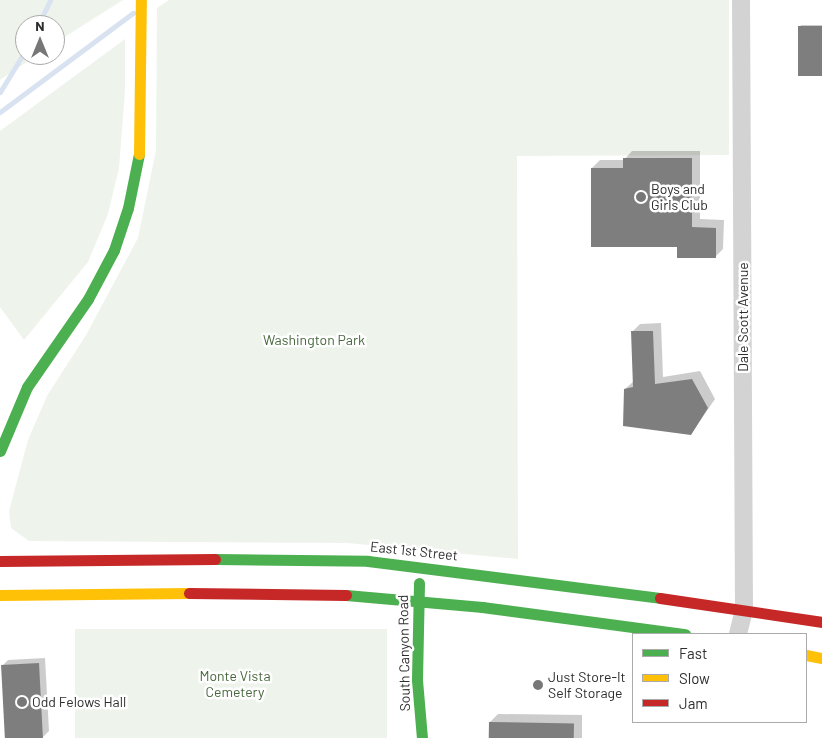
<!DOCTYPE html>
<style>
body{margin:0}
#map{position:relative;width:822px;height:738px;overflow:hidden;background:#fff;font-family:Barlow,sans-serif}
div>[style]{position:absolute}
.green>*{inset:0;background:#eef4ec;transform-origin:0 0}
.shadow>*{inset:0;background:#0003}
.stream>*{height:5px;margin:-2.5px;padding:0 2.5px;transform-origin:2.5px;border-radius:2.5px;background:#d8e2f0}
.building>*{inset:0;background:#7e7e7e;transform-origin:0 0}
.street>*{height:18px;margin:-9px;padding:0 9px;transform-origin:9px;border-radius:9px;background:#d3d3d3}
.fast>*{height:11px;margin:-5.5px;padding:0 5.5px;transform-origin:5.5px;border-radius:5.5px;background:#4caf50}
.slow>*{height:11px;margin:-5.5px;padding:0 5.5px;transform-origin:5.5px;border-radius:5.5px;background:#ffc107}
.jam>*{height:11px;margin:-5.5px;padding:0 5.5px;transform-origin:5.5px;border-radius:5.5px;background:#c62828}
.dots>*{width:14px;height:14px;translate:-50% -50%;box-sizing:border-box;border:2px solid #fff;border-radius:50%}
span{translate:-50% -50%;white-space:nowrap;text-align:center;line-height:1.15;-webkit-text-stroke:5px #fff;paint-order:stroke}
.poi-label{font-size:14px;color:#2e2e2e}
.left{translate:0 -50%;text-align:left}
.street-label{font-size:14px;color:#2e2e2e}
.park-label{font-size:14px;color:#47683d}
.legend{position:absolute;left:632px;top:633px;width:175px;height:90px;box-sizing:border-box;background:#fff;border:1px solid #ababab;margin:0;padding:6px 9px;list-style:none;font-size:15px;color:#2e2e2e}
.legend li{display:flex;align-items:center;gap:10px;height:25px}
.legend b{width:25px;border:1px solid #ababab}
.north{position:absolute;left:15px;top:15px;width:50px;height:50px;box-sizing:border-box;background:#fff;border:1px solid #ababab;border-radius:50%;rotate:0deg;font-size:14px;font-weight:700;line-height:20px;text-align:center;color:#2e2e2e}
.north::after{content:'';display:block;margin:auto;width:18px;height:22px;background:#777;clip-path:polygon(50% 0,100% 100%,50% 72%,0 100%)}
</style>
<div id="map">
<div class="green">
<div style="clip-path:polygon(0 0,123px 0,55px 43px,55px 25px,25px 25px,25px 55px,37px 55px,0 80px)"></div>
<div style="clip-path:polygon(169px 0,729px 0,729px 155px,517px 156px,518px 559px,347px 543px,29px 541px,11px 528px,9px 511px,28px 440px,47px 396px,86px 335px,138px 238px,156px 150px,157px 8px)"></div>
<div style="clip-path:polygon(125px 39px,125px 91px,119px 168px,108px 214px,88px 262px,24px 340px,0 307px,0 131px)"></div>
<div style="left:75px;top:629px;width:312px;height:109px"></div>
</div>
<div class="shadow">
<div style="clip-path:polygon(801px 25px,822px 25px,822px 75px,800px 27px)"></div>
<div style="clip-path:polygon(632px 151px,700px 151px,700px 219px,724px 220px,723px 249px,715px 257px,678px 246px,592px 168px,600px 160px,624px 160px)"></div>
<div style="clip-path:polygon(661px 323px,663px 377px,700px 371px,715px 399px,691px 434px,625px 389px,634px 381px,632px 332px,640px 324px)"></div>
<div style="clip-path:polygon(45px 658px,49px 731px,43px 737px,6px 738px,2px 666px,8px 660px)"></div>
<div style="clip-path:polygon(498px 714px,582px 715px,582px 738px,490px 738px,490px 722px)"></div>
</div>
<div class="stream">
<div style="left:38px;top:25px;width:28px;rotate:-64deg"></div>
<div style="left:0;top:92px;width:48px;rotate:-58.6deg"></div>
<div style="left:0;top:112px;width:166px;rotate:-36.7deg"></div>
</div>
<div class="building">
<div style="left:798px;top:26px;width:24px;height:50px"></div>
<div style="clip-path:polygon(623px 158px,692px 158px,692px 227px,716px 228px,716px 258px,677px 258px,677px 247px,591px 247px,591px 168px,623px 168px)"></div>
<div style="clip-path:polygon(631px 331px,653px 331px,655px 384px,692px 379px,708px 408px,691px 435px,623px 426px,624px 389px,633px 387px)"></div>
<div style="left:39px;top:663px;width:75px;height:38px;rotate:87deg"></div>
<div style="left:489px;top:722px;width:85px;height:16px;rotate:1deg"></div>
</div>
<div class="street">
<div style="left:738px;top:634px;width:25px;rotate:-76deg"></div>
<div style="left:744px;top:610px;width:610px;rotate:-90.28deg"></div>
</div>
<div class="fast">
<div style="left:0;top:451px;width:69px;rotate:-67.1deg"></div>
<div style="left:27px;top:387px;width:107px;rotate:-55.3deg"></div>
<div style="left:88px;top:299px;width:55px;rotate:-62deg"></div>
<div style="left:114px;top:250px;width:44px;rotate:-71.6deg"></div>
<div style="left:128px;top:208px;width:55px;rotate:-78.5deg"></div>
<div style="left:215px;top:559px;width:153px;rotate:0.7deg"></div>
<div style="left:368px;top:561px;width:294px;rotate:7.2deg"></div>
<div style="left:419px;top:583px;width:97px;rotate:91.2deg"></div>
<div style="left:417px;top:680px;width:58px;rotate:85.1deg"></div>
<div style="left:346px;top:595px;width:137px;rotate:5deg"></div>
<div style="left:482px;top:607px;width:205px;rotate:7.6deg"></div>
</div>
<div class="slow">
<div style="left:139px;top:154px;width:154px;rotate:-89.3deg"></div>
<div style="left:0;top:595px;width:189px;rotate:-0.6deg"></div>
<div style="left:806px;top:655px;width:16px;rotate:11deg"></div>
</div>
<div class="jam">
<div style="left:0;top:561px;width:215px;rotate:-0.5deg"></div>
<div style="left:189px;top:593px;width:157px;rotate:0.7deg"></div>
<div style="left:660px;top:598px;width:164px;rotate:8.4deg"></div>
</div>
<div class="dots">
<div style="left:641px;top:197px;background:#777"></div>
<div style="left:538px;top:685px;background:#777"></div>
<div style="left:22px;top:702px;background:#777"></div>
</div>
<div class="poi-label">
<span class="left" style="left:651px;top:197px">Boys and<br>Girls Club</span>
<span class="left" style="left:548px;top:685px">Just Store-It<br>Self Storage</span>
<span class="left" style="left:32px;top:702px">Odd Felows Hall</span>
</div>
<div class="street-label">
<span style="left:743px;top:317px;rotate:-90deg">Dale Scott Avenue</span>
<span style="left:414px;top:551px;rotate:6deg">East 1st Street</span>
<span style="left:404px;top:653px;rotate:-91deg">South Canyon Road</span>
</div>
<div class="park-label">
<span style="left:314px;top:340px">Washington Park</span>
<span style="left:235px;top:684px">Monte Vista<br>Cemetery</span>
</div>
<ul class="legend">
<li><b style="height:6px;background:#4caf50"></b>Fast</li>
<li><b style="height:6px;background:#ffc107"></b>Slow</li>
<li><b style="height:6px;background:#c62828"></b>Jam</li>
</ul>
<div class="north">N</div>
</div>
